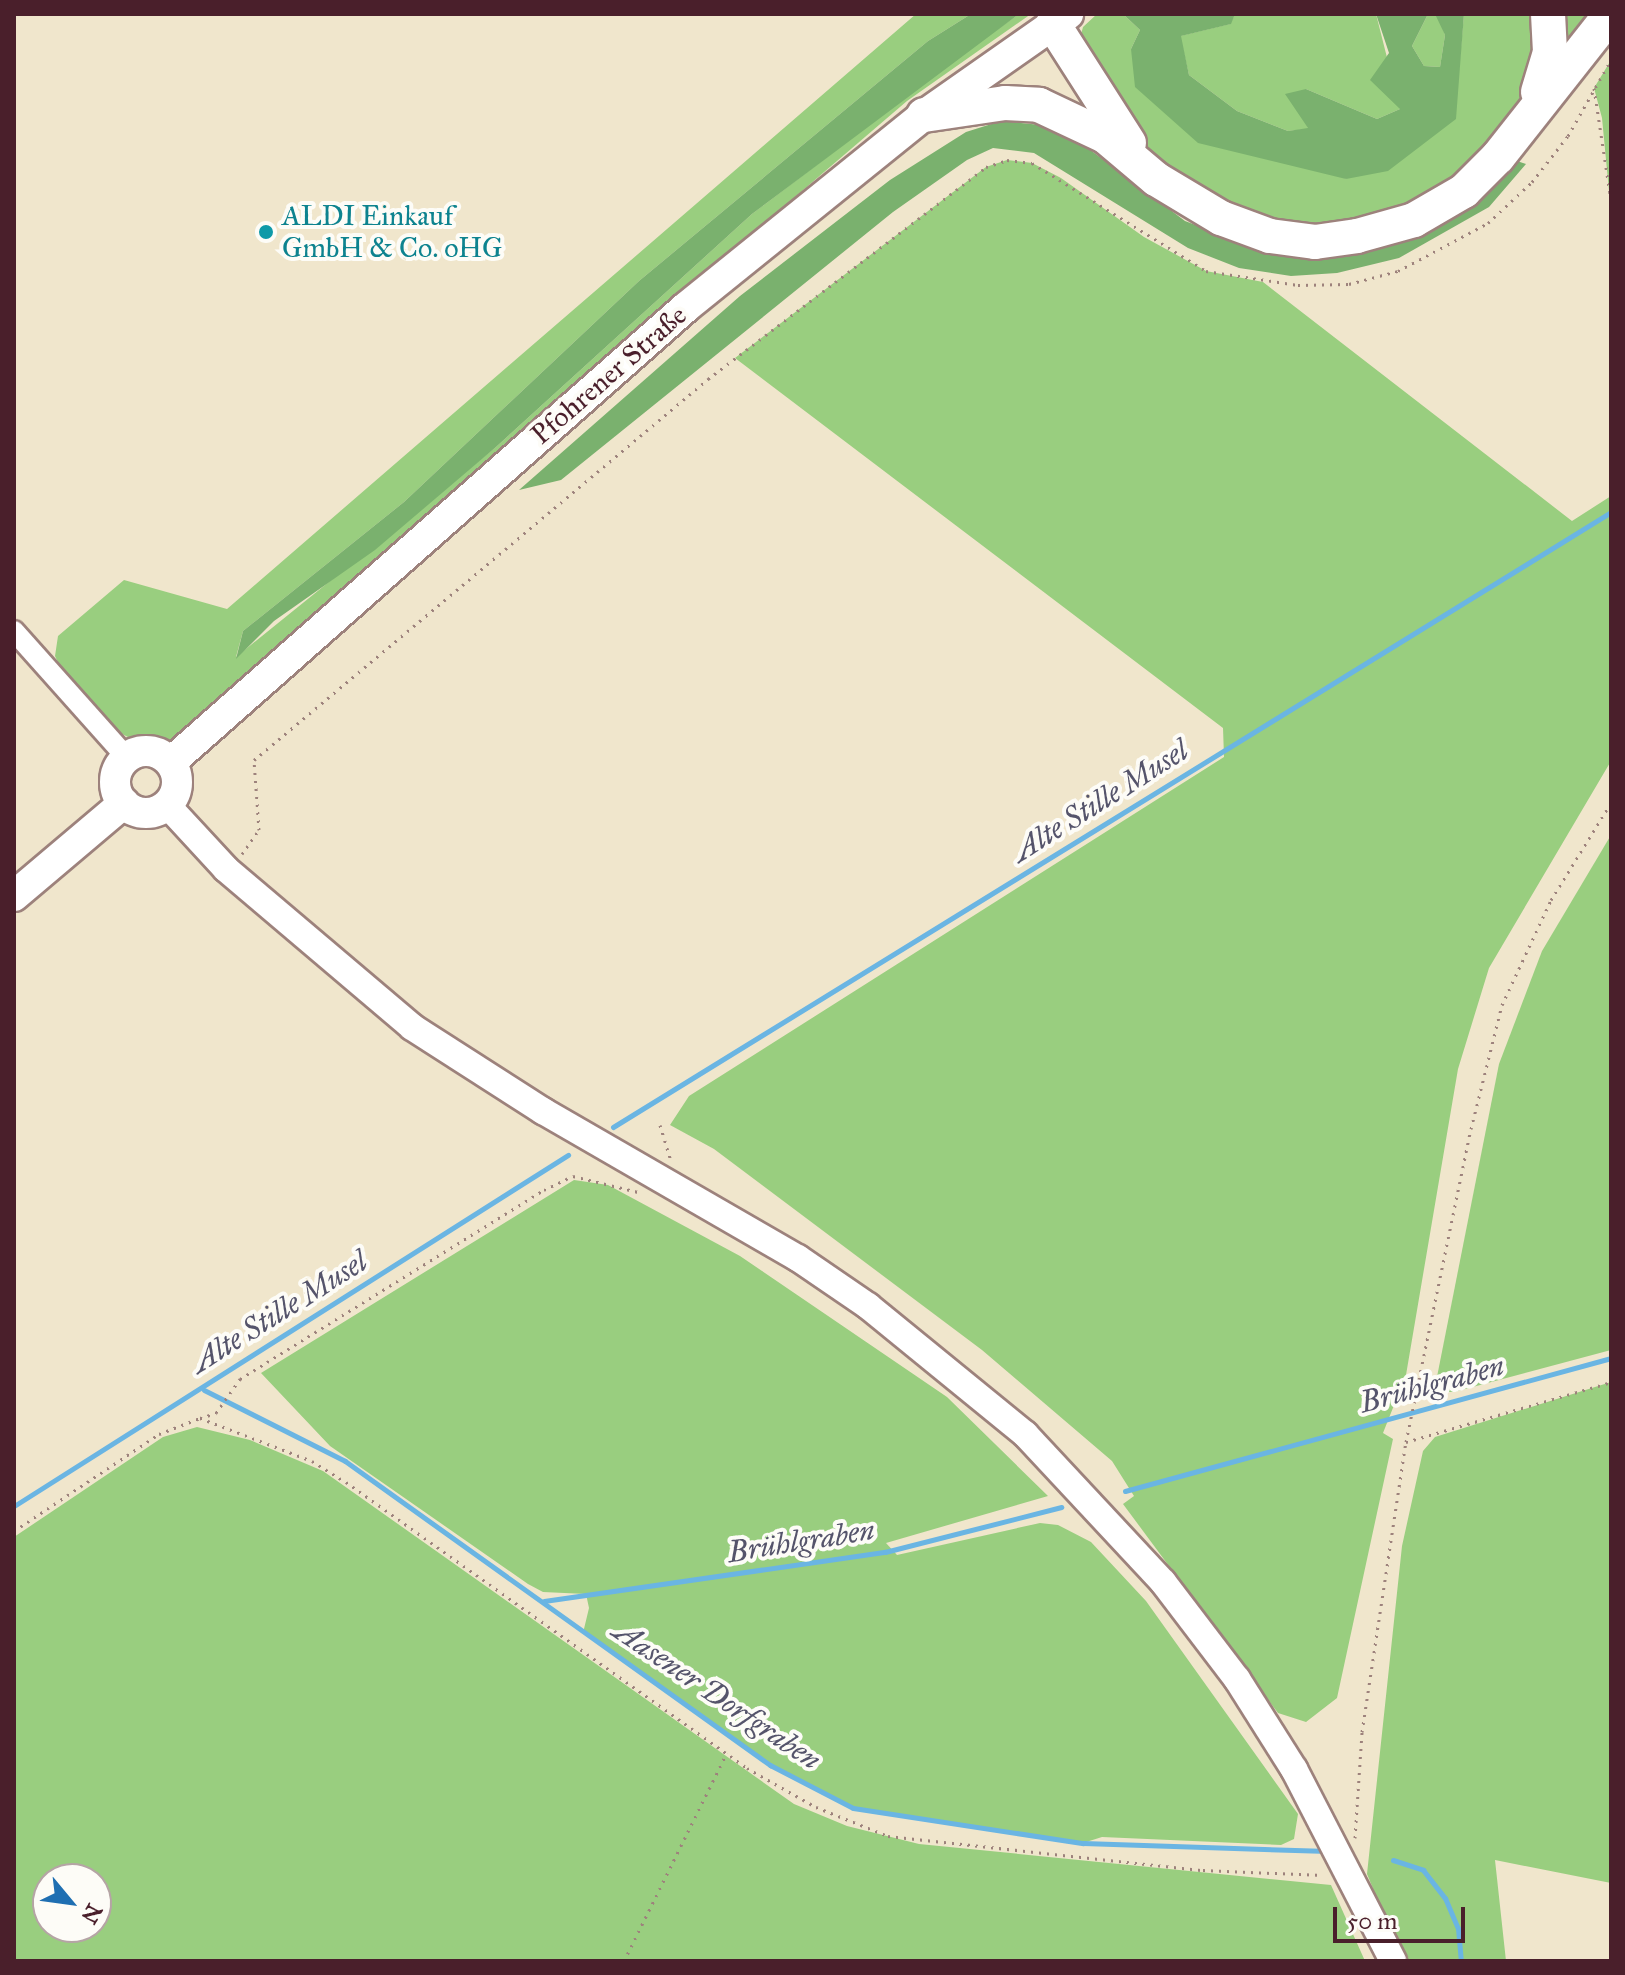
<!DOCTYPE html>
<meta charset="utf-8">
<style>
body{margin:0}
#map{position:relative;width:1625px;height:1975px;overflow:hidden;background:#f0e6cc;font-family:"IM FELL Great Primer",serif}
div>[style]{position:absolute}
.green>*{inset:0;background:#99ce7f}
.forest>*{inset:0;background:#7ab16e}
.stream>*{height:5px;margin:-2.5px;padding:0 2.5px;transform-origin:2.5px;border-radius:2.5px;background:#6ab5e3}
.path>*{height:3px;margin-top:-1.5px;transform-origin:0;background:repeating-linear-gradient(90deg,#9d827c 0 2px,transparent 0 8px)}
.roads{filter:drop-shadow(2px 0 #9d827c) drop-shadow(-2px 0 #9d827c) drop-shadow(0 2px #9d827c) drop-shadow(0 -2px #9d827c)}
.minor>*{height:20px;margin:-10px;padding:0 10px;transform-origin:10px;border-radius:10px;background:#fff}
.tertiary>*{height:26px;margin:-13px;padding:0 13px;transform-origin:13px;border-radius:13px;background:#fff}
.secondary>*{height:30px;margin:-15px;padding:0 15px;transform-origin:15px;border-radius:15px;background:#fff}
.secondary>.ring{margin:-15px;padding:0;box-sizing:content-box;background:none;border:30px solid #fff;border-radius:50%}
.trunk>*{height:34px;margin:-17px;padding:0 17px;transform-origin:17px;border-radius:17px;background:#fff}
.dots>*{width:22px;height:22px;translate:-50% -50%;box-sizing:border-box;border:4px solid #fdfcf7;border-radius:50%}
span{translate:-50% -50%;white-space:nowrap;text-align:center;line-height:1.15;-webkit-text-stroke:8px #fdfcf7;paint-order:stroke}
.culture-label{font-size:28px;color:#0d838f}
.left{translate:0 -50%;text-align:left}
.street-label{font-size:28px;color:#4a1f2b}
.water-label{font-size:30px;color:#55546b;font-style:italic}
.frame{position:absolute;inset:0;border:16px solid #4a1f2b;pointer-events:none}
.north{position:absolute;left:32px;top:1863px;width:80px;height:80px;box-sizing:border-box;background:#fdfcf7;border:2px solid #b5a4a5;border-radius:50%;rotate:119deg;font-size:22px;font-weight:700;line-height:32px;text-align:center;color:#4a1f2b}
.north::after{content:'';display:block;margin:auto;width:28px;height:36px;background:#1f6fb2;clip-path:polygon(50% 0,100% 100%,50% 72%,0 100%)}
.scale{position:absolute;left:1333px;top:1907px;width:132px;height:36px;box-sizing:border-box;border:4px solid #4a1f2b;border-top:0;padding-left:10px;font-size:24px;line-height:28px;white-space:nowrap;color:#4a1f2b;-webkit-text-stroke:6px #fdfcf7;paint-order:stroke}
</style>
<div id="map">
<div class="green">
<div style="clip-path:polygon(916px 14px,971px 14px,928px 41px,639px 281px,404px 502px,243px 631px,236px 657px,496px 447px,752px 214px,961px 55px,1019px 14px,1031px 14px,907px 101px,577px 384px,173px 743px,134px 740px,118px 732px,61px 669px,55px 656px,58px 636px,124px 580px,227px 609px)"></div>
<div style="clip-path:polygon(1097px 14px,1123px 14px,1140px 30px,1131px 49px,1346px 179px,1459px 69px,1464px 14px,1538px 14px,1531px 85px,1515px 115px,1454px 182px,1383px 216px,1305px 226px,1232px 210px,1138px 147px,1079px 42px,1083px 27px)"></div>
<div style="clip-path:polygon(1235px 14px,1376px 14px,1400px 109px,1377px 119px,1306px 89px,1308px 129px,1288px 131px,1237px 111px,1189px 75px,1180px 36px,1230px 24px)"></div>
<div style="clip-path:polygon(1428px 14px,1439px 16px,1445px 35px,1440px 67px,1424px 66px,1412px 46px)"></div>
<div style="clip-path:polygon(1556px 14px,1599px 14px,1560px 61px)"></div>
<div style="clip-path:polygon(1611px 60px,1611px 190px,1609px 191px,1602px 118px,1594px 88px)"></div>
<div style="clip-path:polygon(1007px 160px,1032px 163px,1061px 178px,1144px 237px,1206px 271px,1263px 282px,1572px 521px,1611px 496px,1611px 761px,1489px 968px,1458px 1069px,1406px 1375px,1383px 1433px,1393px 1439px,1337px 1698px,1306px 1722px,1278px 1713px,1123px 1504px,1134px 1496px,1112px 1461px,982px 1350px,714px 1149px,670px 1125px,689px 1096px,1224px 757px,1223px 728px,735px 358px,986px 167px)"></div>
<div style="clip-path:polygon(1611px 835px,1611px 1350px,1454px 1392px,1434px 1392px,1499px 1064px,1542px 951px)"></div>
<div style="clip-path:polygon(574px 1180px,608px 1185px,740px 1256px,947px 1397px,1048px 1496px,886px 1543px,897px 1555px,1040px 1523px,1058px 1525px,1091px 1542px,1146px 1601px,1298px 1814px,1294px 1839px,1281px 1845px,1102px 1837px,1083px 1843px,853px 1808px,770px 1765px,583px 1633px,589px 1608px,586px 1594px,543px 1592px,528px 1584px,330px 1446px,261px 1373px)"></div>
<div style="clip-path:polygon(1611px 1382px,1611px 1883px,1495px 1860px,1506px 1961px,1403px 1961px,1367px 1874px,1402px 1546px,1423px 1451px,1435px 1437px)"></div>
<div style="clip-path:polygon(evenodd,197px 1427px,250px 1440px,323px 1471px,794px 1804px,847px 1826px,919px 1844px,1331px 1885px,1365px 1961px,14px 1961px,14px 1537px,163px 1437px,197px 1427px,96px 1879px,96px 1927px,48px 1927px,48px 1879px,96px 1879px)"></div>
</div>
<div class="forest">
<div style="clip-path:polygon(971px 14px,1019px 14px,752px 214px,496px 447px,375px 550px,274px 621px,236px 659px,243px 631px,404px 502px,639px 281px,928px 41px)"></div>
<div style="clip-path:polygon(1123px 14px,1235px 14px,1231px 24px,1181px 36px,1189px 75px,1237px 111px,1288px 131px,1308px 128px,1285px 94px,1306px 89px,1377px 119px,1400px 109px,1370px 80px,1389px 53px,1376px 14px,1428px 14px,1412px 46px,1424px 66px,1440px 67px,1445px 35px,1435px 14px,1464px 14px,1456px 119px,1388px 171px,1346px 179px,1198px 143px,1135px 87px,1131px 49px,1140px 30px)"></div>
<div style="clip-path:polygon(1001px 121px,1041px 125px,1089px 149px,1185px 221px,1269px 253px,1337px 258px,1404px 239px,1446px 223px,1495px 186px,1517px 161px,1526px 164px,1489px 207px,1399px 258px,1337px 273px,1291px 276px,1239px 268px,1188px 248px,1034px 153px,993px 148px,967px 160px,893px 212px,561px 480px,519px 490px,740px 296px,890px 180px,966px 132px)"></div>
</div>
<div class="stream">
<div style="left:613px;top:1127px;width:1172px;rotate:-31.64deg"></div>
<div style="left:204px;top:1390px;width:158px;rotate:26.7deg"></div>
<div style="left:345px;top:1461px;width:523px;rotate:35.58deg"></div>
<div style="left:770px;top:1765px;width:93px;rotate:27.4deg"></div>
<div style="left:853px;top:1808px;width:233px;rotate:8.7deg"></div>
<div style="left:1083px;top:1843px;width:237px;rotate:1.9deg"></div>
<div style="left:1125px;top:1491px;width:504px;rotate:-15.3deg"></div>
<div style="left:14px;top:1506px;width:656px;rotate:-32.36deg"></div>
<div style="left:544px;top:1601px;width:345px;rotate:-8.2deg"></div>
<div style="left:885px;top:1552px;width:182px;rotate:-14.3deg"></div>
<div style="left:1393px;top:1860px;width:32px;rotate:18deg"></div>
<div style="left:1423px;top:1870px;width:36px;rotate:52deg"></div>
<div style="left:1445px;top:1898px;width:33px;rotate:67deg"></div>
<div style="left:1458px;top:1928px;width:33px;rotate:85deg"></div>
</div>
<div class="path">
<div style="left:1594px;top:88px;width:113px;rotate:81.4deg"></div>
<div style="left:242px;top:854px;width:29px;rotate:-55deg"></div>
<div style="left:259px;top:830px;width:70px;rotate:-94.1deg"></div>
<div style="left:254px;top:760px;width:593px;rotate:-40deg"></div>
<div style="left:708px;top:379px;width:350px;rotate:-37.3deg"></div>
<div style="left:986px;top:167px;width:22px;rotate:-18deg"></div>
<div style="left:1007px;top:160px;width:25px;rotate:7deg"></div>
<div style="left:1032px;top:163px;width:205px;rotate:31.8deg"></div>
<div style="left:1206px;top:271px;width:93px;rotate:8.7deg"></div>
<div style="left:1298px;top:285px;width:51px;rotate:-1.1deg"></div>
<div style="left:1349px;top:284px;width:51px;rotate:-14.9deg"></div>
<div style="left:1398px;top:271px;width:102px;rotate:-28.1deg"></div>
<div style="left:1488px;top:223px;width:60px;rotate:-43deg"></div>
<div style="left:1532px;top:182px;width:58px;rotate:-52deg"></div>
<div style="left:1568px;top:136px;width:87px;rotate:-60.5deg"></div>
<div style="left:660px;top:1125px;width:37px;rotate:73deg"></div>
<div style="left:200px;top:1418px;width:17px;rotate:-17deg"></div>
<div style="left:216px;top:1413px;width:42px;rotate:-54.8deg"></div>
<div style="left:240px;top:1379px;width:358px;rotate:-31.9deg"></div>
<div style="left:544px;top:1190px;width:32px;rotate:-26deg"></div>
<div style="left:573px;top:1176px;width:67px;rotate:13.8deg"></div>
<div style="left:1406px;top:1442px;width:214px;rotate:-16.3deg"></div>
<div style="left:14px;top:1531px;width:174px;rotate:-33.8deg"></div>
<div style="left:159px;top:1434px;width:44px;rotate:-21.3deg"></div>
<div style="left:200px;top:1418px;width:120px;rotate:21deg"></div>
<div style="left:312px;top:1461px;width:40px;rotate:32deg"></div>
<div style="left:346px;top:1482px;width:493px;rotate:35.5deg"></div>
<div style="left:747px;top:1768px;width:79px;rotate:29.5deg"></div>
<div style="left:816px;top:1807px;width:78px;rotate:21.9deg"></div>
<div style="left:888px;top:1836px;width:317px;rotate:6.2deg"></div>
<div style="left:1203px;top:1870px;width:120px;rotate:2.4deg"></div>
<div style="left:1355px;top:1838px;width:106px;rotate:-86.2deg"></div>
<div style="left:1362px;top:1732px;width:293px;rotate:-81.4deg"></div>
<div style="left:1406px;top:1442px;width:320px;rotate:-78.3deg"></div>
<div style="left:1471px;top:1129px;width:128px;rotate:-76deg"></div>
<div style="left:1502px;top:1005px;width:116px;rotate:-65deg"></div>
<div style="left:1551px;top:900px;width:114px;rotate:-58.3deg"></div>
<div style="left:624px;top:1961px;width:232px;rotate:-63.7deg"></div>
</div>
<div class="roads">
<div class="minor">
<div style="left:14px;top:631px;width:170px;rotate:48.3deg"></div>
</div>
<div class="tertiary">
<div style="left:167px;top:805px;width:87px;rotate:47.3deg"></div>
<div style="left:226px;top:869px;width:244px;rotate:40.3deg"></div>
<div style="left:412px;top:1027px;width:156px;rotate:32.7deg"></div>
<div style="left:543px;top:1111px;width:294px;rotate:30deg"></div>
<div style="left:798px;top:1258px;width:85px;rotate:34.4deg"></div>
<div style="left:868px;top:1306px;width:203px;rotate:39.2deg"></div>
<div style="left:1025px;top:1434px;width:202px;rotate:47deg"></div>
<div style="left:1163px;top:1582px;width:122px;rotate:52.7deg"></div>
<div style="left:1237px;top:1679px;width:107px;rotate:57.7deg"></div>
<div style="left:1294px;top:1769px;width:216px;rotate:62.7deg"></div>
</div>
<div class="secondary">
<div class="ring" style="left:115px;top:751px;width:32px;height:32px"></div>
<div style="left:171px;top:762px;width:686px;rotate:-41.45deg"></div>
<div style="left:685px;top:308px;width:307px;rotate:-38.9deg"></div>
<div style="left:924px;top:115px;width:176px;rotate:-35deg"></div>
<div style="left:14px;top:896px;width:144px;rotate:-40.2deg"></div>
</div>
<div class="trunk">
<div style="left:1053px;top:24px;width:141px;rotate:57.4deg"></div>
<div style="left:1538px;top:92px;width:42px;rotate:-73.3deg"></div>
<div style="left:1550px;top:52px;width:38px;rotate:-93deg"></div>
<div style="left:924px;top:115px;width:82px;rotate:-8.4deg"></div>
<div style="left:1005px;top:103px;width:34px;rotate:3deg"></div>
<div style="left:1039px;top:105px;width:73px;rotate:25.2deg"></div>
<div style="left:1105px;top:136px;width:67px;rotate:40.1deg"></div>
<div style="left:1156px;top:179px;width:76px;rotate:31deg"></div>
<div style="left:1221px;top:218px;width:52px;rotate:20.2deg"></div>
<div style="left:1270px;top:236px;width:45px;rotate:7.6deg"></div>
<div style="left:1315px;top:242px;width:42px;rotate:-8.1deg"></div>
<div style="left:1357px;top:236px;width:59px;rotate:-15.7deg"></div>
<div style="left:1414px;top:220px;width:58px;rotate:-30.1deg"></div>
<div style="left:1464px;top:191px;width:48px;rotate:-45deg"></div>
<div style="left:1498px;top:157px;width:182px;rotate:-51.7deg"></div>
</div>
</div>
<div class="dots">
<div style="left:266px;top:232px;background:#0f9aa8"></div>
</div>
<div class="culture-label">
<span class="left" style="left:282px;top:232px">ALDI Einkauf<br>GmbH &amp; Co. oHG</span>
</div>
<div class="street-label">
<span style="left:609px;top:375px;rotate:-41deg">Pfohrener Straße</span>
</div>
<div class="water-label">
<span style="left:1100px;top:801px;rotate:-32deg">Alte Stille Musel</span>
<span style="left:279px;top:1312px;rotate:-32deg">Alte Stille Musel</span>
<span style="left:1432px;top:1384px;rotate:-15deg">Brühlgraben</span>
<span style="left:801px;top:1541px;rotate:-9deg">Brühlgraben</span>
<span style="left:717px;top:1695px;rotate:34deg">Aasener Dorfgraben</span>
</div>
<div class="frame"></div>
<div class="north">N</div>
<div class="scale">50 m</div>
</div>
